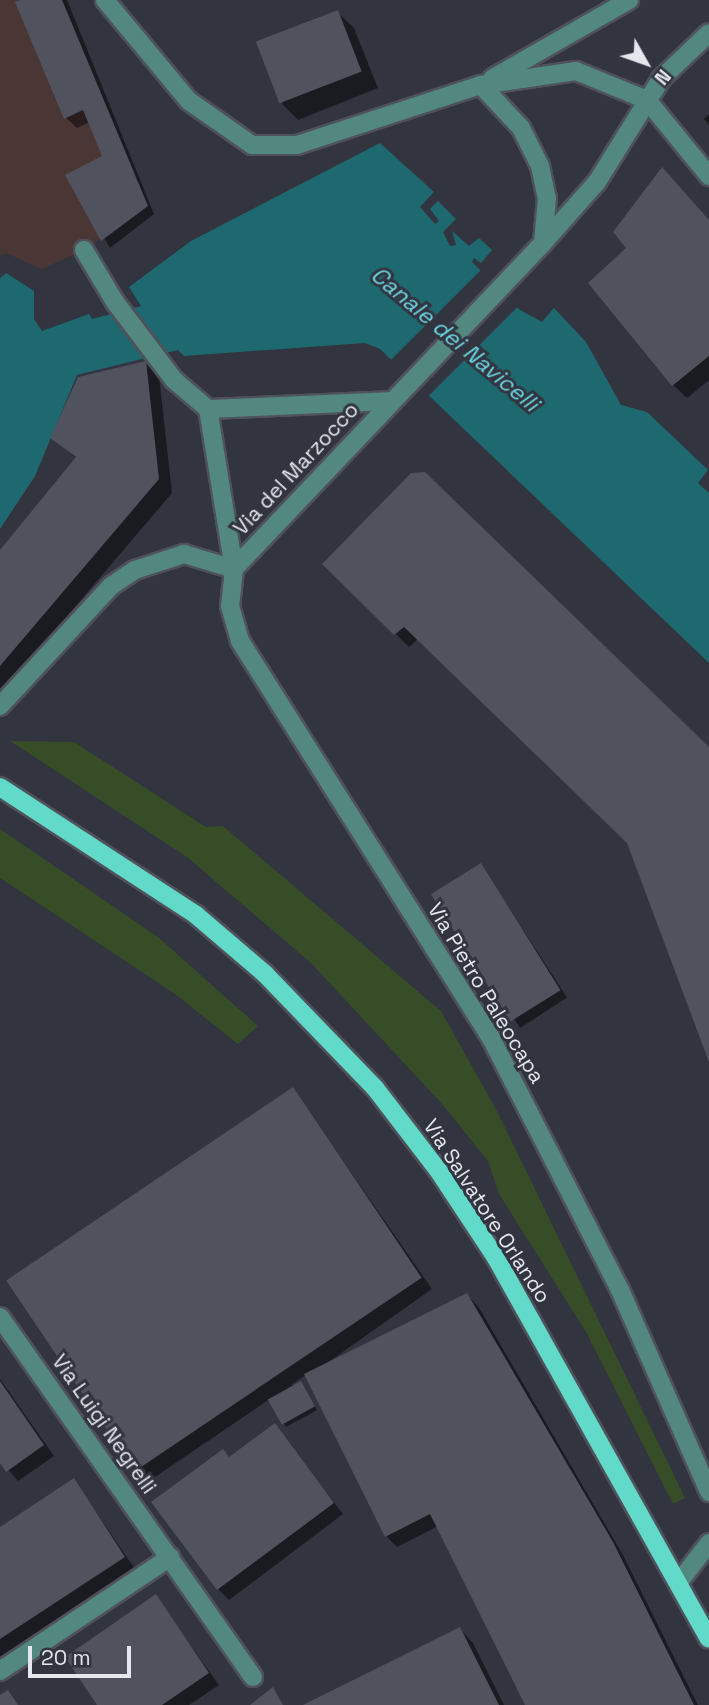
<!DOCTYPE html>
<style>
body{margin:0}
#map{position:relative;width:709px;height:1705px;overflow:hidden;background:#32343f;font-family:"Space Grotesk",sans-serif}
div>[style]{position:absolute}
.industrial>*{inset:0;background:#4b3636}
.green>*{inset:0;background:#364d28}
.water>*{inset:0;background:#1e6970}
.pier>*{inset:0;background:#32343f;transform-origin:0 0}
.shadow>*{inset:0;background:#0007;transform-origin:0 0}
.building>*{inset:0;background:#50525e;transform-origin:0 0}
.roads{filter:drop-shadow(2px 0 #4f515b) drop-shadow(-2px 0 #4f515b) drop-shadow(0 2px #4f515b) drop-shadow(0 -2px #4f515b)}
.minor>*{height:18px;margin:-9px;padding:0 9px;transform-origin:9px;border-radius:9px;background:#52887f}
.major>*{height:18px;margin:-9px;padding:0 9px;transform-origin:9px;border-radius:9px;background:#61dac9}
span{translate:-50% -50%;white-space:nowrap;text-align:center;line-height:1.15;-webkit-text-stroke:6px #32343f;paint-order:stroke}
.street-label{font-size:21px;color:#e5e7ee}
.water-label{font-size:23px;color:#69d5e1;font-style:italic}
.north{position:absolute;left:611px;top:28px;width:70px;height:70px;-webkit-text-stroke:5px #32343f;paint-order:stroke;rotate:130deg;font-size:19px;font-weight:700;line-height:28px;text-align:center;color:#e5e7ee}
.north::after{content:'';display:block;margin:auto;width:24px;height:32px;background:#e5e7ee;clip-path:polygon(50% 0,100% 100%,50% 72%,0 100%)}
.scale{position:absolute;left:28px;top:1646px;width:103px;height:32px;box-sizing:border-box;border:4px solid #e5e7ee;border-top:0;padding-left:9px;font-size:21px;line-height:24px;white-space:nowrap;color:#e5e7ee;-webkit-text-stroke:5px #32343f;paint-order:stroke}
</style>
<div id="map">
<div class="industrial">
<div style="clip-path:polygon(0 0,62px 0,148px 206px,84px 250px,42px 269px,6px 253px,0 256px)"></div>
</div>
<div class="green">
<div style="clip-path:polygon(10px 741px,74px 742px,206px 827px,223px 826px,441px 1011px,497px 1111px,685px 1498px,673px 1504px,586px 1332px,499px 1194px,488px 1161px,443px 1105px,311px 963px,187px 857px)"></div>
<div style="clip-path:polygon(0 829px,158px 937px,258px 1026px,238px 1044px,175px 994px,0 878px)"></div>
</div>
<div class="water">
<div style="clip-path:polygon(380px 143px,434px 192px,420px 207px,435px 224px,439px 221px,430px 209px,438px 201px,456px 219px,443px 232px,450px 246px,456px 245px,452px 231px,469px 246px,479px 238px,492px 250px,481px 263px,474px 258px,472px 262px,520px 310px,542px 322px,554px 308px,586px 342px,621px 405px,647px 412px,708px 470px,698px 483px,709px 493px,709px 663px,380px 349px,365px 343px,184px 356px,178px 350px,77px 375px,35px 476px,0 529px,0 278px,6px 273px,34px 291px,34px 319px,42px 331px,89px 314px,92px 319px,141px 306px,129px 287px,191px 241px)"></div>
</div>
<div class="pier">
<div style="left:483px;top:268px;width:52px;height:133px;rotate:45deg"></div>
</div>
<div class="shadow">
<div style="clip-path:polygon(24px 0,67px 0,154px 214px,110px 248px,68px 176px,105px 156px,90px 122px,77px 128px,66px 118px)"></div>
<div style="clip-path:polygon(337px 12px,354px 28px,378px 88px,298px 120px,282px 104px)"></div>
<div style="clip-path:polygon(709px 114px,709px 125px,704px 119px)"></div>
<div style="clip-path:polygon(709px 223px,709px 380px,687px 398px,673px 385px)"></div>
<div style="clip-path:polygon(145px 363px,159px 376px,172px 493px,0 695px,0 552px,77px 459px,53px 438px)"></div>
<div style="clip-path:polygon(324px 564px,709px 749px,709px 1058px,629px 842px,418px 639px,409px 647px)"></div>
<div style="left:481px;top:865px;width:158px;height:56px;rotate:57deg"></div>
<div style="clip-path:polygon(293px 1089px,432px 1289px,320px 1368px,467px 1295px,478px 1306px,623px 1555px,698px 1705px,527px 1705px,438px 1526px,397px 1547px,386px 1536px,306px 1375px,291px 1385px,304px 1386px,317px 1410px,286px 1427px,270px 1399px,149px 1481px,138px 1471px)"></div>
<div style="clip-path:polygon(0 1379px,54px 1456px,18px 1481px,0 1460px)"></div>
<div style="clip-path:polygon(274px 1425px,343px 1514px,229px 1600px,218px 1589px,230px 1458px)"></div>
<div style="clip-path:polygon(74px 1480px,135px 1569px,0 1657px,0 1529px)"></div>
<div style="clip-path:polygon(156px 1597px,219px 1685px,189px 1705px,99px 1705px)"></div>
<div style="clip-path:polygon(460px 1629px,473px 1643px,504px 1705px,307px 1705px)"></div>
</div>
<div class="building">
<div style="clip-path:polygon(20px 0,62px 0,148px 206px,101px 241px,65px 175px,102px 156px,83px 110px,64px 119px,15px 2px)"></div>
<div style="left:338px;top:10px;width:66px;height:88px;rotate:69deg"></div>
<div style="clip-path:polygon(662px 167px,709px 220px,709px 356px,672px 386px,588px 283px,626px 248px,613px 232px)"></div>
<div style="clip-path:polygon(146px 361px,159px 479px,0 666px,0 550px,76px 457px,50px 438px,78px 377px)"></div>
<div style="clip-path:polygon(425px 472px,709px 747px,709px 1062px,627px 843px,404px 627px,394px 635px,322px 564px,411px 473px)"></div>
<div style="left:481px;top:863px;width:150px;height:59px;rotate:58deg"></div>
<div style="left:293px;top:1087px;width:230px;height:346px;rotate:56deg"></div>
<div style="clip-path:polygon(467px 1293px,613px 1542px,694px 1705px,525px 1705px,430px 1514px,385px 1537px,304px 1374px)"></div>
<div style="clip-path:polygon(0 1381px,44px 1445px,6px 1472px,0 1463px)"></div>
<div style="left:301px;top:1381px;width:29px;height:38px;rotate:61deg"></div>
<div style="clip-path:polygon(275px 1423px,334px 1503px,217px 1590px,151px 1502px,223px 1449px,229px 1457px)"></div>
<div style="clip-path:polygon(74px 1478px,125px 1557px,0 1639px,0 1527px)"></div>
<div style="clip-path:polygon(156px 1594px,209px 1673px,162px 1705px,97px 1705px,65px 1657px)"></div>
<div style="clip-path:polygon(460px 1627px,499px 1705px,303px 1705px,315px 1699px)"></div>
<div style="clip-path:polygon(273px 1687px,283px 1705px,250px 1705px)"></div>
<div style="clip-path:polygon(8px 1690px,18px 1705px,0 1705px,0 1695px)"></div>
</div>
<div class="roads">
<div class="minor">
<div style="left:105px;top:0;width:131px;rotate:50.3deg"></div>
<div style="left:189px;top:101px;width:77px;rotate:34.9deg"></div>
<div style="left:252px;top:145px;width:45px"></div>
<div style="left:297px;top:145px;width:194px;rotate:-18.1deg"></div>
<div style="left:481px;top:85px;width:96px;rotate:-8.4deg"></div>
<div style="left:576px;top:71px;width:77px;rotate:22.2deg"></div>
<div style="left:647px;top:100px;width:98px;rotate:50.8deg"></div>
<div style="left:493px;top:78px;width:157px;rotate:-29.8deg"></div>
<div style="left:481px;top:85px;width:59px;rotate:47.1deg"></div>
<div style="left:521px;top:128px;width:42px;rotate:63.4deg"></div>
<div style="left:540px;top:166px;width:33px;rotate:78deg"></div>
<div style="left:547px;top:198px;width:45px;rotate:95.1deg"></div>
<div style="left:543px;top:243px;width:449px;rotate:133.5deg"></div>
<div style="left:234px;top:569px;width:37px;rotate:96deg"></div>
<div style="left:230px;top:606px;width:36px;rotate:74deg"></div>
<div style="left:240px;top:641px;width:472px;rotate:57.7deg"></div>
<div style="left:492px;top:1040px;width:281px;rotate:62.9deg"></div>
<div style="left:620px;top:1290px;width:221px;rotate:66.2deg"></div>
<div style="left:543px;top:243px;width:81px;rotate:-48.5deg"></div>
<div style="left:597px;top:182px;width:121px;rotate:-58.1deg"></div>
<div style="left:661px;top:79px;width:66px;rotate:-43.8deg"></div>
<div style="left:84px;top:250px;width:61px;rotate:59.2deg"></div>
<div style="left:115px;top:302px;width:98px;rotate:52.9deg"></div>
<div style="left:174px;top:380px;width:45px;rotate:40.5deg"></div>
<div style="left:234px;top:569px;width:162px;rotate:-99.2deg"></div>
<div style="left:208px;top:409px;width:183px;rotate:-2.5deg"></div>
<div style="left:0;top:706px;width:163px;rotate:-47.2deg"></div>
<div style="left:111px;top:586px;width:29px;rotate:-34deg"></div>
<div style="left:135px;top:570px;width:52px;rotate:-18.1deg"></div>
<div style="left:184px;top:554px;width:52px;rotate:16.7deg"></div>
<div style="left:0;top:1317px;width:440px;rotate:54.9deg"></div>
<div style="left:679px;top:1582px;width:49px;rotate:-52.4deg"></div>
<div style="left:0;top:1671px;width:205px;rotate:-33.8deg"></div>
</div>
<div class="major">
<div style="left:0;top:787px;width:234px;rotate:33.1deg"></div>
<div style="left:196px;top:915px;width:91px;rotate:40.5deg"></div>
<div style="left:265px;top:974px;width:158px;rotate:46deg"></div>
<div style="left:375px;top:1088px;width:103px;rotate:52.5deg"></div>
<div style="left:438px;top:1170px;width:105px;rotate:56.6deg"></div>
<div style="left:496px;top:1258px;width:436px;rotate:60.8deg"></div>
</div>
</div>
<div class="street-label">
<span style="left:296px;top:469px;rotate:-47deg">Via del Marzocco</span>
<span style="left:486px;top:993px;rotate:59deg">Via Pietro Paleocapa</span>
<span style="left:487px;top:1211px;rotate:57deg">Via Salvatore Orlando</span>
<span style="left:104px;top:1424px;rotate:55deg">Via Luigi Negrelli</span>
</div>
<div class="water-label">
<span style="left:455px;top:339px;rotate:40deg">Canale dei Navicelli</span>
</div>
<div class="north">N</div>
<div class="scale">20 m</div>
</div>
